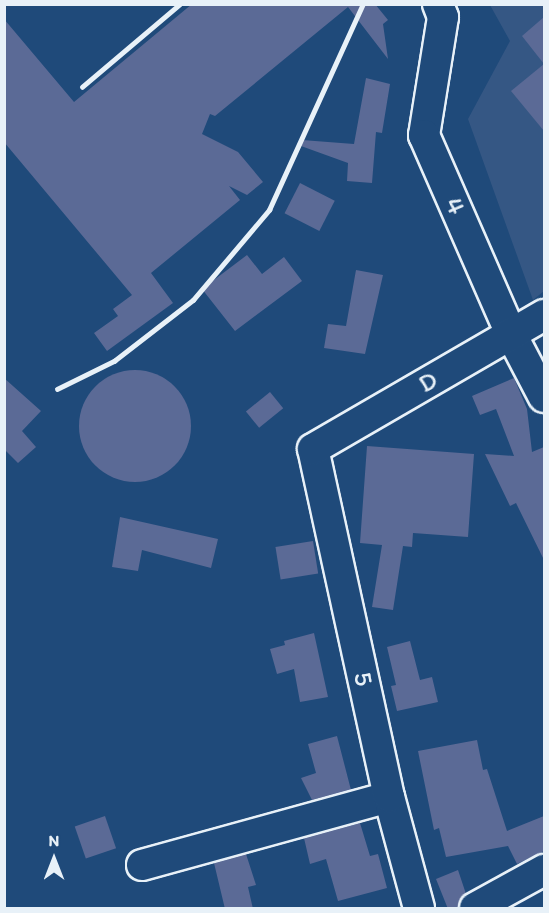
<!DOCTYPE html>
<style>
body{margin:0}
#map{position:relative;width:549px;height:913px;overflow:hidden;background:#1f4a7a;font-family:Itim,sans-serif}
div>[style]{position:absolute}
.built>*{inset:0;background:#355784}
.building>*{inset:0;background:#5b6a96;transform-origin:0 0}
.round{border-radius:50%}
.roads{filter:drop-shadow(2px 0 #e8f1f8) drop-shadow(-2px 0 #e8f1f8) drop-shadow(0 2px #e8f1f8) drop-shadow(0 -2px #e8f1f8)}
.minor>*{height:30px;margin:-15px;padding:0 15px;transform-origin:15px;border-radius:15px;background:#1f4a7a}
.rail>*{height:4.5px;margin:-2.25px;padding:0 2.25px;transform-origin:2.25px;border-radius:2.25px;background:#e8f1f8}
span{translate:-50% -50%;white-space:nowrap;text-align:center;line-height:1.15;-webkit-text-stroke:4.5px #1f4a7a;paint-order:stroke}
.street-label{font-size:26px;color:#e8f1f8}
.frame{position:absolute;inset:0;border:6px solid #e8f1f8;pointer-events:none}
.north{position:absolute;left:24px;top:829px;width:60px;height:60px;-webkit-text-stroke:4px #1f4a7a;paint-order:stroke;rotate:0deg;font-size:16px;font-weight:700;line-height:24px;text-align:center;color:#e8f1f8}
.north::after{content:'';display:block;margin:auto;width:21px;height:27px;background:#e8f1f8;clip-path:polygon(50% 0,100% 100%,50% 72%,0 100%)}
</style>
<div id="map">
<div class="built">
<div style="clip-path:polygon(490px 5px,544px 5px,544px 291px,533px 300px,468px 119px,510px 41px)"></div>
</div>
<div class="building">
<div style="clip-path:polygon(192px 4px,375px 4px,388px 20px,383px 24px,388px 59px,348px 7px,215px 116px,210px 114px,202px 134px,238px 152px,263px 182px,247px 195px,229px 186px,240px 200px,151px 273px,173px 303px,107px 351px,94px 333px,118px 316px,113px 309px,132px 295px,4px 142px,4px 19px,74px 102px)"></div>
<div style="clip-path:polygon(544px 17px,544px 64px,522px 36px)"></div>
<div style="clip-path:polygon(544px 64px,544px 131px,511px 91px)"></div>
<div style="clip-path:polygon(366px 78px,390px 84px,382px 133px,376px 132px,372px 183px,347px 181px,348px 163px,301px 146px,302px 140px,354px 144px)"></div>
<div style="left:300px;top:183px;width:39px;height:34px;rotate:27deg"></div>
<div style="clip-path:polygon(247px 255px,262px 274px,284px 257px,302px 281px,235px 331px,202px 289px)"></div>
<div style="clip-path:polygon(356px 270px,383px 275px,365px 354px,324px 348px,328px 324px,346px 326px)"></div>
<div class="round" style="left:79px;top:370px;width:112px;height:112px"></div>
<div style="clip-path:polygon(4px 378px,41px 411px,22px 431px,36px 447px,18px 463px,4px 449px)"></div>
<div style="clip-path:polygon(514px 378px,527px 409px,532px 452px,544px 447px,544px 560px,516px 503px,510px 506px,485px 454px,514px 456px,496px 409px,480px 415px,472px 396px)"></div>
<div style="left:270px;top:392px;width:21px;height:31px;rotate:51deg"></div>
<div style="clip-path:polygon(367px 446px,474px 454px,468px 537px,413px 533px,412px 547px,403px 546px,393px 610px,372px 607px,382px 545px,360px 543px)"></div>
<div style="clip-path:polygon(120px 517px,218px 539px,211px 568px,142px 550px,138px 571px,112px 567px)"></div>
<div style="left:313px;top:541px;width:33px;height:38px;rotate:81deg"></div>
<div style="clip-path:polygon(314px 633px,328px 697px,300px 702px,294px 669px,277px 674px,270px 649px,285px 645px,284px 641px)"></div>
<div style="clip-path:polygon(410px 641px,420px 680px,432px 677px,438px 702px,397px 711px,391px 686px,396px 685px,387px 647px)"></div>
<div style="clip-path:polygon(337px 736px,351px 790px,312px 800px,301px 778px,316px 773px,308px 744px)"></div>
<div style="clip-path:polygon(477px 740px,483px 770px,487px 769px,507px 831px,544px 816px,544px 851px,517px 864px,508px 846px,446px 857px,439px 828px,434px 830px,418px 751px)"></div>
<div style="left:105px;top:816px;width:34px;height:32px;rotate:71deg"></div>
<div style="clip-path:polygon(360px 823px,370px 856px,378px 854px,387px 888px,338px 901px,326px 859px,310px 864px,304px 838px)"></div>
<div style="clip-path:polygon(246px 854px,256px 885px,248px 887px,253px 909px,225px 909px,214px 863px)"></div>
<div style="clip-path:polygon(458px 870px,466px 894px,458px 909px,448px 909px,436px 879px)"></div>
</div>
<div class="roads">
<div class="minor">
<div style="left:438px;top:4px;width:14px;rotate:69deg"></div>
<div style="left:443px;top:17px;width:120px;rotate:99.1deg"></div>
<div style="left:424px;top:135px;width:217px;rotate:66.4deg"></div>
<div style="left:511px;top:334px;width:71px;rotate:62.4deg"></div>
<div style="left:142px;top:865px;width:256px;rotate:-15.4deg"></div>
<div style="left:419px;top:908px;width:115px;rotate:-105.1deg"></div>
<div style="left:389px;top:797px;width:356px;rotate:-102.3deg"></div>
<div style="left:313px;top:449px;width:267px;rotate:-30.1deg"></div>
<div style="left:475px;top:908px;width:79px;rotate:-28.8deg"></div>
</div>
</div>
<div class="rail">
<div style="left:82px;top:87px;width:128px;rotate:-40.3deg"></div>
<div style="left:57px;top:389px;width:64px;rotate:-26.2deg"></div>
<div style="left:114px;top:361px;width:100px;rotate:-37.7deg"></div>
<div style="left:193px;top:300px;width:118px;rotate:-49.8deg"></div>
<div style="left:269px;top:210px;width:226px;rotate:-65.5deg"></div>
</div>
<div class="street-label">
<span style="left:455px;top:206px;rotate:66deg">4</span>
<span style="left:428px;top:382px;rotate:-30deg">D</span>
<span style="left:363px;top:679px;rotate:78deg">5</span>
</div>
<div class="frame"></div>
<div class="north">N</div>
</div>
